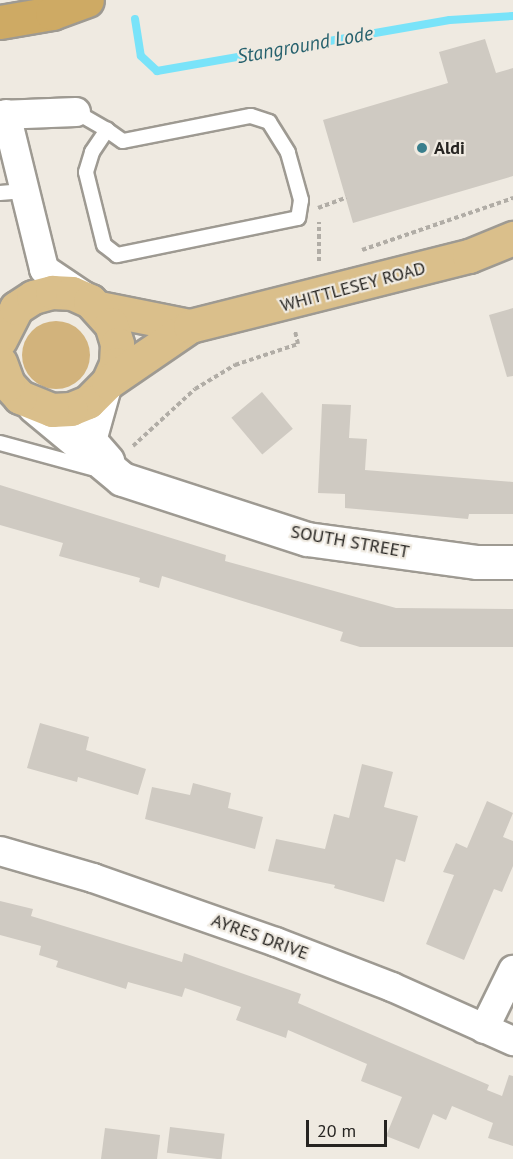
<!DOCTYPE html>
<style>
body{margin:0}
#map{position:relative;width:513px;height:1159px;overflow:hidden;background:#efeae1;font-family:"PT Sans",sans-serif}
div>[style]{position:absolute}
.green>*{inset:0;background:#d2b37c}
.round{border-radius:50%}
.stream>*{height:8px;margin:-4px;padding:0 4px;transform-origin:4px;border-radius:4px;background:#79e3f9}
.building>*{inset:0;background:#cfcac2;transform-origin:0 0}
.path>*{height:4px;margin-top:-2px;transform-origin:0;background:repeating-linear-gradient(90deg,#b1ada6 0 4.5px,transparent 0 7.5px)}
.roads{filter:drop-shadow(2px 0 #9e9a92) drop-shadow(-2px 0 #9e9a92) drop-shadow(0 2px #9e9a92) drop-shadow(0 -2px #9e9a92)}
.service>*{height:14px;margin:-7px;padding:0 7px;transform-origin:7px;border-radius:7px;background:#fff}
.minor>*{height:28px;margin:-14px;padding:0 14px;transform-origin:14px;border-radius:14px;background:#fff}
.tertiary>*{height:33px;margin:-16.5px;padding:0 16.5px;transform-origin:16.5px;border-radius:16.5px;background:#fff}
.primary>*{height:33px;margin:-16.5px;padding:0 16.5px;transform-origin:16.5px;border-radius:16.5px;background:#dabf8b}
.trunk>*{height:33px;margin:-16.5px;padding:0 16.5px;transform-origin:16.5px;border-radius:16.5px;background:#ceaa64}
.dots>*{width:16px;height:16px;translate:-50% -50%;box-sizing:border-box;border:3px solid #efeae1;border-radius:50%}
span{translate:-50% -50%;white-space:nowrap;text-align:center;line-height:1.15;-webkit-text-stroke:4.5px #efeae1;paint-order:stroke}
.poi-label{font-size:18px;color:#262421;font-weight:700}
.left{translate:0 -50%;text-align:left}
.street-label{font-size:18px;color:#262421}
.water-label{font-size:20px;color:#26616d;font-style:italic}
.scale{position:absolute;left:306px;top:1120px;width:81px;height:27px;box-sizing:border-box;border:3px solid #262421;border-top:0;padding-left:8px;font-size:18px;line-height:21px;white-space:nowrap;color:#262421;-webkit-text-stroke:4px #efeae1;paint-order:stroke}
</style>
<div id="map">
<div class="green">
<div class="round" style="left:22px;top:321px;width:68px;height:68px"></div>
</div>
<div class="stream">
<div style="left:135px;top:19px;width:37px;rotate:81deg"></div>
<div style="left:141px;top:56px;width:22px;rotate:43deg"></div>
<div style="left:157px;top:71px;width:297px;rotate:-9.9deg"></div>
<div style="left:450px;top:20px;width:63px;rotate:-3.6deg"></div>
</div>
<div class="building">
<div style="clip-path:polygon(485px 39px,496px 73px,513px 68px,513px 176px,353px 223px,323px 120px,448px 83px,439px 52px)"></div>
<div style="clip-path:polygon(513px 308px,513px 376px,507px 377px,489px 315px)"></div>
<div style="left:262px;top:392px;width:48px;height:40px;rotate:50deg"></div>
<div style="clip-path:polygon(322px 404px,351px 405px,349px 438px,367px 439px,365px 470px,513px 482px,513px 514px,469px 514px,468px 519px,345px 508px,345px 494px,318px 493px)"></div>
<div style="clip-path:polygon(0 485px,226px 555px,225px 561px,396px 608px,513px 609px,513px 647px,360px 647px,340px 641px,343px 632px,194px 586px,162px 576px,159px 588px,139px 582px,140px 578px,59px 556px,63px 543px,0 525px)"></div>
<div style="clip-path:polygon(40px 723px,89px 737px,86px 750px,146px 769px,138px 795px,78px 777px,77px 782px,27px 768px)"></div>
<div style="clip-path:polygon(362px 764px,393px 772px,384px 807px,418px 816px,405px 862px,396px 859px,384px 902px,334px 888px,335px 885px,268px 871px,276px 839px,325px 849px,334px 814px,349px 818px)"></div>
<div style="clip-path:polygon(193px 783px,231px 793px,228px 808px,263px 817px,255px 849px,145px 819px,152px 787px,190px 795px)"></div>
<div style="clip-path:polygon(487px 801px,513px 813px,503px 837px,513px 841px,513px 866px,502px 892px,494px 889px,464px 960px,426px 944px,454px 875px,443px 872px,456px 843px,467px 848px)"></div>
<div style="clip-path:polygon(0 901px,33px 909px,31px 916px,182px 962px,184px 953px,301px 994px,298px 1003px,489px 1085px,487px 1090px,502px 1096px,509px 1075px,513px 1076px,513px 1146px,488px 1138px,493px 1123px,452px 1106px,446px 1120px,433px 1114px,419px 1149px,386px 1136px,402px 1097px,361px 1081px,367px 1064px,288px 1030px,286px 1038px,236px 1020px,241px 1007px,185px 988px,182px 997px,128px 982px,126px 989px,56px 967px,58px 961px,39px 955px,41px 946px,0 935px)"></div>
<div style="left:170px;top:1127px;width:55px;height:26px;rotate:7deg"></div>
<div style="clip-path:polygon(105px 1128px,160px 1135px,157px 1159px,101px 1159px)"></div>
</div>
<div class="path">
<div style="left:318px;top:208px;width:30px;rotate:-20deg"></div>
<div style="left:362px;top:250px;width:160px;rotate:-19deg"></div>
<div style="left:319px;top:261px;width:39px;rotate:-90deg"></div>
<div style="left:133px;top:446px;width:84px;rotate:-42.6deg"></div>
<div style="left:195px;top:389px;width:47px;rotate:-31deg"></div>
<div style="left:235px;top:365px;width:66px;rotate:-18.4deg"></div>
<div style="left:298px;top:344px;width:13px;rotate:-103deg"></div>
</div>
<div class="roads">
<div class="service">
<div style="left:76px;top:112px;width:36px;rotate:30deg"></div>
<div style="left:107px;top:130px;width:19px;rotate:35deg"></div>
<div style="left:123px;top:141px;width:130px;rotate:-11.1deg"></div>
<div style="left:251px;top:116px;width:19px;rotate:18deg"></div>
<div style="left:269px;top:122px;width:36px;rotate:58deg"></div>
<div style="left:288px;top:153px;width:49px;rotate:74.5deg"></div>
<div style="left:301px;top:200px;width:18px;rotate:99deg"></div>
<div style="left:298px;top:218px;width:185px;rotate:168.4deg"></div>
<div style="left:117px;top:255px;width:16px;rotate:-142deg"></div>
<div style="left:104px;top:245px;width:75px;rotate:-103.9deg"></div>
<div style="left:86px;top:172px;width:21px;rotate:-73deg"></div>
<div style="left:92px;top:152px;width:27px;rotate:-56deg"></div>
<div style="left:0;top:193px;width:24px;rotate:-5deg"></div>
<div style="left:0;top:443px;width:95px;rotate:15.2deg"></div>
</div>
<div class="minor">
<div style="left:6px;top:114px;width:160px;rotate:76.2deg"></div>
<div style="left:44px;top:269px;width:52px;rotate:34deg"></div>
<div style="left:0;top:115px;width:76px;rotate:-2.3deg"></div>
<div style="left:0;top:851px;width:97px;rotate:16.2deg"></div>
<div style="left:93px;top:878px;width:194px;rotate:19.3deg"></div>
<div style="left:276px;top:942px;width:124px;rotate:21.2deg"></div>
<div style="left:392px;top:987px;width:133px;rotate:24.1deg"></div>
<div style="left:484px;top:1029px;width:66px;rotate:-63.8deg"></div>
</div>
<div class="tertiary">
<div style="left:103px;top:390px;width:52px;rotate:105.6deg"></div>
<div style="left:89px;top:440px;width:28px;rotate:49deg"></div>
<div style="left:34px;top:406px;width:114px;rotate:39.7deg"></div>
<div style="left:122px;top:479px;width:194px;rotate:18deg"></div>
<div style="left:307px;top:539px;width:172px;rotate:7.7deg"></div>
<div style="left:477px;top:562px;width:36px"></div>
</div>
<div class="primary">
<div style="left:99px;top:308px;width:93px;rotate:11.2deg"></div>
<div style="left:0;top:340px;width:36px;rotate:-63deg"></div>
<div style="left:16px;top:308px;width:20px;rotate:-33deg"></div>
<div style="left:33px;top:297px;width:20px;rotate:-15deg"></div>
<div style="left:52px;top:292px;width:20px;rotate:3deg"></div>
<div style="left:72px;top:293px;width:20px;rotate:24deg"></div>
<div style="left:90px;top:301px;width:31px;rotate:48deg"></div>
<div style="left:111px;top:324px;width:21px;rotate:73deg"></div>
<div style="left:117px;top:344px;width:20px;rotate:93deg"></div>
<div style="left:116px;top:364px;width:20px;rotate:114deg"></div>
<div style="left:108px;top:382px;width:28px;rotate:135deg"></div>
<div style="left:88px;top:402px;width:18px;rotate:158deg"></div>
<div style="left:71px;top:409px;width:19px;rotate:177deg"></div>
<div style="left:52px;top:410px;width:35px;rotate:-158deg"></div>
<div style="left:20px;top:397px;width:18px;rotate:-133deg"></div>
<div style="left:8px;top:384px;width:23px;rotate:-110deg"></div>
<div style="left:108px;top:382px;width:99px;rotate:-34.3deg"></div>
<div style="left:190px;top:326px;width:288px;rotate:-14.1deg"></div>
<div style="left:469px;top:256px;width:48px;rotate:-22.2deg"></div>
</div>
<div class="trunk">
<div style="left:0;top:22px;width:53px;rotate:-9.8deg"></div>
<div style="left:52px;top:13px;width:37px;rotate:-20deg"></div>
</div>
</div>
<div class="dots">
<div style="left:422px;top:148px;background:#397e8c"></div>
</div>
<div class="poi-label">
<span class="left" style="left:434px;top:148px">Aldi</span>
</div>
<div class="street-label">
<span style="left:353px;top:287px;rotate:-15deg">WHITTLESEY ROAD</span>
<span style="left:350px;top:542px;rotate:10deg">SOUTH STREET</span>
<span style="left:260px;top:937px;rotate:20deg">AYRES DRIVE</span>
</div>
<div class="water-label">
<span style="left:305px;top:45px;rotate:-10deg">Stanground Lode</span>
</div>
<div class="scale">20 m</div>
</div>
